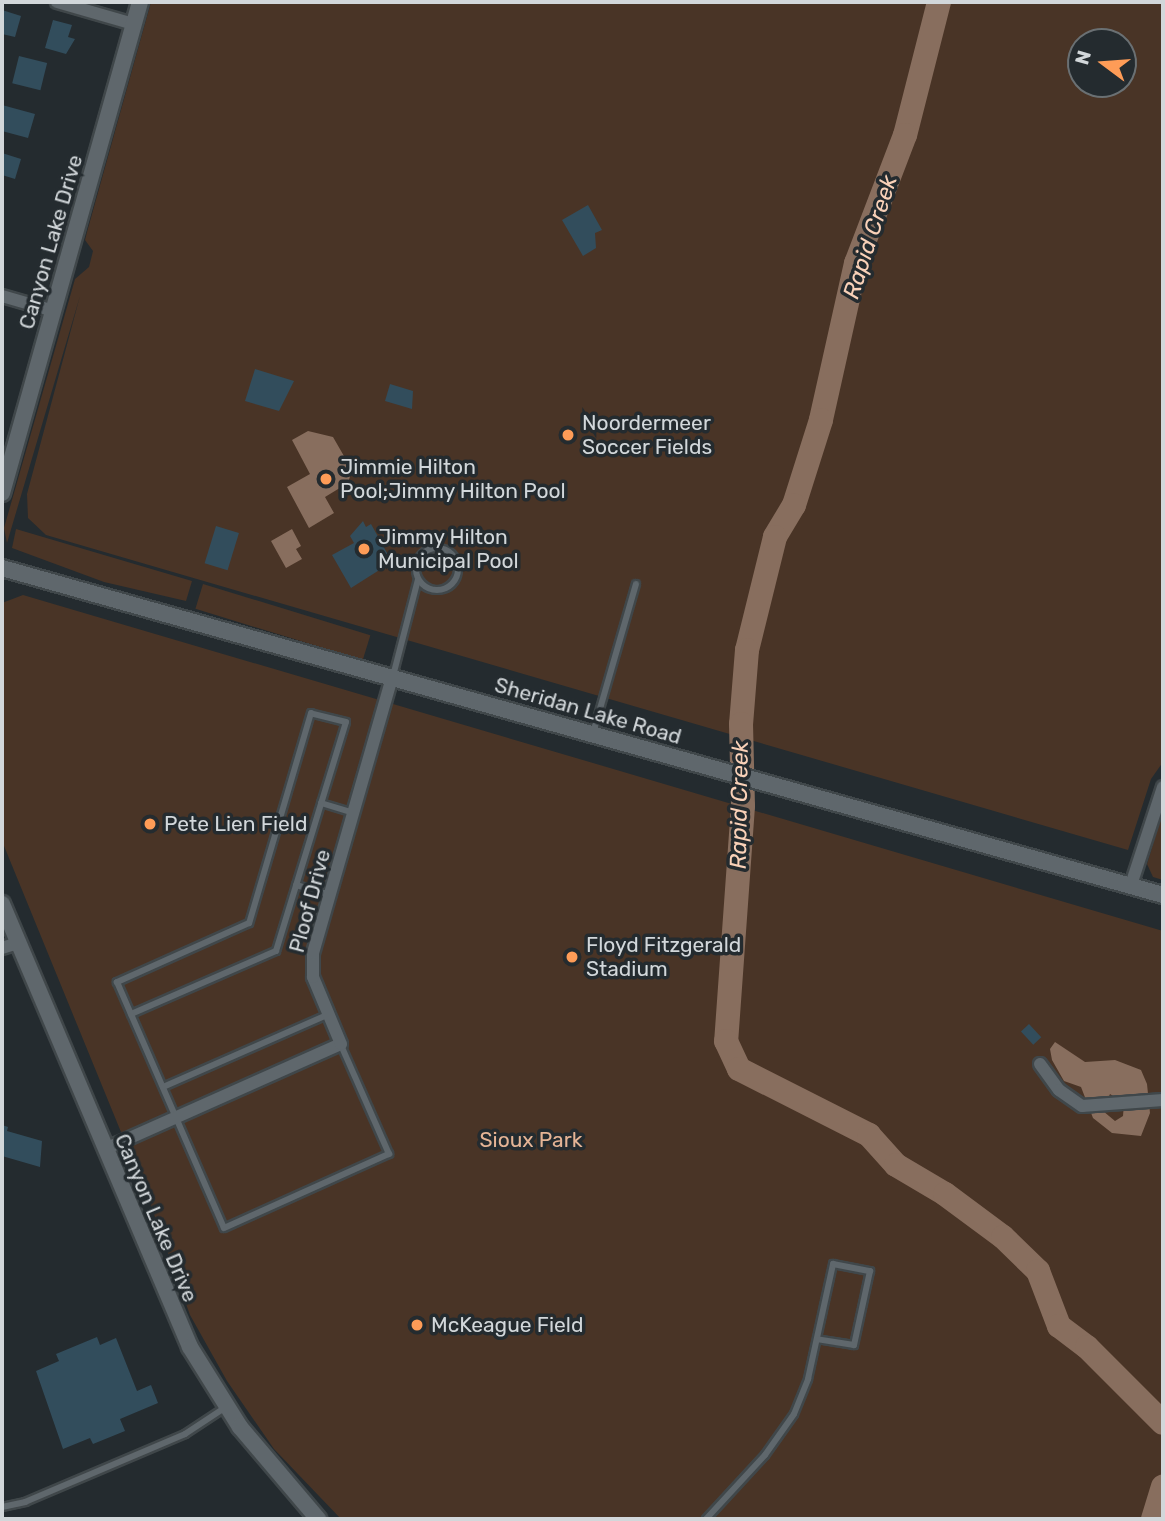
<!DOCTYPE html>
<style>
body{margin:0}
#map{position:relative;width:1165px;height:1521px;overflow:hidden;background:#242b2f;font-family:Rubik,sans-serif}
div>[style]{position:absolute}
.green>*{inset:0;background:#493426;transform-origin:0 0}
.water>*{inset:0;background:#886e5e}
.stream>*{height:4.5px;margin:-2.25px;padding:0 2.25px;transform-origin:2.25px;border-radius:2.25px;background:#886e5e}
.river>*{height:24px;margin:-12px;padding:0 12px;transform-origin:12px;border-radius:12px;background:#886e5e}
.building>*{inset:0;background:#324d5c;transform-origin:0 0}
.roads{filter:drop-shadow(2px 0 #40474a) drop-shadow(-2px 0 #40474a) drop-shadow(0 2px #40474a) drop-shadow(0 -2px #40474a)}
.lane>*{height:6px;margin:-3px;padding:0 3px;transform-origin:3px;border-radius:3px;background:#5f676c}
.lane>.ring{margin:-3px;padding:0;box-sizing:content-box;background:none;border:6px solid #5f676c;border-radius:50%}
.street>*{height:12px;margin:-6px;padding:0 6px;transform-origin:6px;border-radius:6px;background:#5f676c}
.secondary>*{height:16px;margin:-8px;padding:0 8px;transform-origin:8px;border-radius:8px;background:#5f676c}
.dots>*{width:19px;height:19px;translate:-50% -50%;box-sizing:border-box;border:4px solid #242b2f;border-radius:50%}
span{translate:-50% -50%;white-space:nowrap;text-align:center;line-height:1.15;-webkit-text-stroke:7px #242b2f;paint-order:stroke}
.street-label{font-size:21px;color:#d2d7da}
.poi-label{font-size:21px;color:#d2d7da}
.left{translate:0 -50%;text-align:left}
.park-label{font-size:21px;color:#e5b495}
.water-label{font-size:23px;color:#f9d1b8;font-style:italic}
.frame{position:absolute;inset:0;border:4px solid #d2d7da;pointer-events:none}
.north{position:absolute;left:1067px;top:28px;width:70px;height:70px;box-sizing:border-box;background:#242b2f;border:2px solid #6a7073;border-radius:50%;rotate:286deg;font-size:19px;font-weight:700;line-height:28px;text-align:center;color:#d2d7da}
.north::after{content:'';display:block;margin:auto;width:24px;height:32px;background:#fe9c57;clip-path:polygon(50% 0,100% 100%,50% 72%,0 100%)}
</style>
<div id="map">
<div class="green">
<div style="clip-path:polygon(evenodd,151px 2px,1163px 2px,1163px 762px,1151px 779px,1128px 850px,46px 535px,28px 518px,27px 494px,80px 296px,7px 543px,4px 528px,75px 279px,89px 267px,93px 251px,85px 240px,87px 232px,151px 2px,1081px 42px,1123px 42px,1123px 84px,1081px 84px,1081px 42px)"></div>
<div style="clip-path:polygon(16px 529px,192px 581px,186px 601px,104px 582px,12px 548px)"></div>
<div style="left:203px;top:584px;width:175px;height:26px;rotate:17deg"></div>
<div style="clip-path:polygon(23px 595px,1163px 931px,1163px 1519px,341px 1519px,274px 1449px,227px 1381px,190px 1315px,150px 1203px,2px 841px,2px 603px)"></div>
<div style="clip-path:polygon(1163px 811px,1163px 880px,1153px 877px,1147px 864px)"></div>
</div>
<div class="water">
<div style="clip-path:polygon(308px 431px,333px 437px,352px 470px,348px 483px,325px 497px,334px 513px,309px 528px,287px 487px,310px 474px,292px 440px)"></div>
<div style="clip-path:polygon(292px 529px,301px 546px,296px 549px,302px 559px,286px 568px,271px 541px)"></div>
<div style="clip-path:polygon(evenodd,1055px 1042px,1085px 1062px,1115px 1060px,1141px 1070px,1147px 1084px,1150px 1113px,1141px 1136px,1112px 1133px,1093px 1118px,1081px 1087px,1064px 1081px,1052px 1060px,1050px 1049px,1055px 1042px,1110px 1094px,1124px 1103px,1123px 1116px,1115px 1121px,1103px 1111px,1110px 1094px)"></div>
</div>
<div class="stream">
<div style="left:1154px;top:1517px;width:4px;rotate:34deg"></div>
</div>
<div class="river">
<div style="left:939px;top:2px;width:137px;rotate:104.3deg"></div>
<div style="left:905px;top:135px;width:137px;rotate:110.9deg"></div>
<div style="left:856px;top:263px;width:161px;rotate:102.6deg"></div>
<div style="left:821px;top:420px;width:89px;rotate:107.6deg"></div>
<div style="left:794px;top:505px;width:37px;rotate:121deg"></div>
<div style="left:775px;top:537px;width:116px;rotate:103.9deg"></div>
<div style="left:747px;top:650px;width:74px;rotate:94.6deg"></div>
<div style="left:741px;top:724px;width:82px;rotate:88.6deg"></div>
<div style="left:743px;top:806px;width:236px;rotate:94.1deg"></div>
<div style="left:726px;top:1041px;width:31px;rotate:65deg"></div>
<div style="left:739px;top:1069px;width:146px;rotate:26.9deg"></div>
<div style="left:869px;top:1135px;width:40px;rotate:48deg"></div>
<div style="left:896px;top:1165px;width:57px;rotate:30.6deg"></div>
<div style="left:945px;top:1194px;width:72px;rotate:36.6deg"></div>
<div style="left:1003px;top:1237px;width:49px;rotate:44.2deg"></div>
<div style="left:1038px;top:1271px;width:59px;rotate:69.1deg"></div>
<div style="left:1059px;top:1326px;width:35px;rotate:37deg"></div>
<div style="left:1087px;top:1347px;width:107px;rotate:45deg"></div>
<div style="left:1153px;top:1519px;width:34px;rotate:-73deg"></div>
</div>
<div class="building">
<div style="clip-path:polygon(2px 10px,21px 16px,15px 37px,2px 34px)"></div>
<div style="clip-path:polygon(53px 20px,72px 25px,68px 37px,75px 39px,66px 54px,45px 48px)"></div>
<div style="left:19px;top:56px;width:29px;height:28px;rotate:14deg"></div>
<div style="clip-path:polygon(2px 105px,35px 114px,28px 138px,2px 131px)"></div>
<div style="clip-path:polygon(2px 153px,21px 159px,15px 179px,2px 175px)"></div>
<div style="clip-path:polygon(588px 205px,602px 230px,595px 233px,596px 248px,583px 256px,562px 220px)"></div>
<div style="clip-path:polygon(255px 369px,294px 381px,279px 411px,245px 401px)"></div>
<div style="clip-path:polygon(390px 384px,413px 391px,412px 409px,385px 401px)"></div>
<div style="clip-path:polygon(363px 521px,366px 527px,371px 524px,392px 562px,351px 588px,332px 555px,354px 543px,350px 536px)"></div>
<div style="left:216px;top:526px;width:24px;height:39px;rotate:17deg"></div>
<div style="left:1029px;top:1024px;width:18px;height:11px;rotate:47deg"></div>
<div style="clip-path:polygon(2px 1125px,8px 1127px,7px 1131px,42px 1141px,40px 1167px,2px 1156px)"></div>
<div style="clip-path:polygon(97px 1337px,100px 1345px,116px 1338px,137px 1391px,151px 1385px,158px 1403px,120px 1419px,125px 1431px,93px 1444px,90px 1438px,63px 1449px,36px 1371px,59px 1361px,56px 1354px)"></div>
</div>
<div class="roads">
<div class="lane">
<div class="ring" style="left:416px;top:548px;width:36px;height:36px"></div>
<div style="left:393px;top:676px;width:100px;rotate:-75.5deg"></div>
<div style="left:593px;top:733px;width:155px;rotate:-73.9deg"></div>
<div style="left:321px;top:803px;width:34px;rotate:17deg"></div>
<div style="left:296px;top:885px;width:35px;rotate:16deg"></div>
<div style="left:131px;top:1014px;width:158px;rotate:-23.5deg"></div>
<div style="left:276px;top:951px;width:239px;rotate:-73deg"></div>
<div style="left:346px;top:722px;width:36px;rotate:-166deg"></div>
<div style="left:311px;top:713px;width:219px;rotate:106.4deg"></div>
<div style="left:249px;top:923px;width:145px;rotate:155.9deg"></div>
<div style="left:117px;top:982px;width:268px;rotate:66.5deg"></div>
<div style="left:224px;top:1228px;width:181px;rotate:-24.2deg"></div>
<div style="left:389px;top:1154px;width:119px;rotate:-113.8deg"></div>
<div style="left:163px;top:1087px;width:179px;rotate:-23.7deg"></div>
<div style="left:2px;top:1507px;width:24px;rotate:-12deg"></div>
<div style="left:25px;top:1502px;width:174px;rotate:-23deg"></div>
<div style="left:185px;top:1434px;width:49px;rotate:-33.4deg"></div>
<div style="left:706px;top:1519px;width:87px;rotate:-47.3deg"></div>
<div style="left:765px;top:1455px;width:50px;rotate:-54.7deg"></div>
<div style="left:794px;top:1414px;width:38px;rotate:-68deg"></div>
<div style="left:808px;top:1379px;width:118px;rotate:-77.7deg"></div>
<div style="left:833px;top:1264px;width:38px;rotate:11deg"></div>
<div style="left:870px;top:1271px;width:76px;rotate:102.2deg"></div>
<div style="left:854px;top:1345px;width:36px;rotate:-171deg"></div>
</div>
<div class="street">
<div style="left:57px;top:2px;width:79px;rotate:16.1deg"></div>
<div style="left:2px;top:296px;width:54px;rotate:16.1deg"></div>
<div style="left:1131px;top:885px;width:103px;rotate:-71.9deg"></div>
<div style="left:2px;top:948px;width:16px;rotate:-18deg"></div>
<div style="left:1040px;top:1064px;width:32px;rotate:54deg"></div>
<div style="left:1059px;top:1090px;width:28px;rotate:35deg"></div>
<div style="left:1082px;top:1106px;width:81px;rotate:-4.2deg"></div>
<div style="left:105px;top:1149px;width:258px;rotate:-24deg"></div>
<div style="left:341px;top:1044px;width:73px;rotate:-112.7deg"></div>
<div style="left:313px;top:977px;width:24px;rotate:-90deg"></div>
<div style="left:313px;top:953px;width:286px;rotate:-74deg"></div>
</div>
<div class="secondary">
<div style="left:2px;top:493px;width:510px;rotate:-74.3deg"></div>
<div style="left:2px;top:568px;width:1206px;rotate:15.73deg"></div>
<div style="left:2px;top:904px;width:481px;rotate:67deg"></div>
<div style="left:190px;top:1347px;width:94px;rotate:58deg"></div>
<div style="left:240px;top:1427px;width:121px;rotate:49.7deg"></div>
</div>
</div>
<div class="dots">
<div style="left:568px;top:435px;background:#fe9c57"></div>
<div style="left:326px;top:479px;background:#fe9c57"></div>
<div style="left:364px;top:549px;background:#fe9c57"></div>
<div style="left:150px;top:824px;background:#fe9c57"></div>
<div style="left:572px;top:957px;background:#fe9c57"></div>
<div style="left:417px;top:1325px;background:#fe9c57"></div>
</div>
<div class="street-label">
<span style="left:51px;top:242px;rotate:-74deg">Canyon Lake Drive</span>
<span style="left:588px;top:711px;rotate:16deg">Sheridan Lake Road</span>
<span style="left:310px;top:901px;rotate:-75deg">Ploof Drive</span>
<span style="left:156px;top:1218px;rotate:67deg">Canyon Lake Drive</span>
</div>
<div class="poi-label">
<span class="left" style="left:582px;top:435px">Noordermeer<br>Soccer Fields</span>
<span class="left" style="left:340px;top:479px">Jimmie Hilton<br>Pool;Jimmy Hilton Pool</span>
<span class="left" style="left:378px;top:549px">Jimmy Hilton<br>Municipal Pool</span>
<span class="left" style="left:164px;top:824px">Pete Lien Field</span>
<span class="left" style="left:586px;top:957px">Floyd Fitzgerald<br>Stadium</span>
<span class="left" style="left:431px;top:1325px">McKeague Field</span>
</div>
<div class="park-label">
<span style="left:531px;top:1140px">Sioux Park</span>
</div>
<div class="water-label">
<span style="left:870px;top:237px;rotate:-72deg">Rapid Creek</span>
<span style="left:739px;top:805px;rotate:-89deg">Rapid Creek</span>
</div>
<div class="frame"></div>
<div class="north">N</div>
</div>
